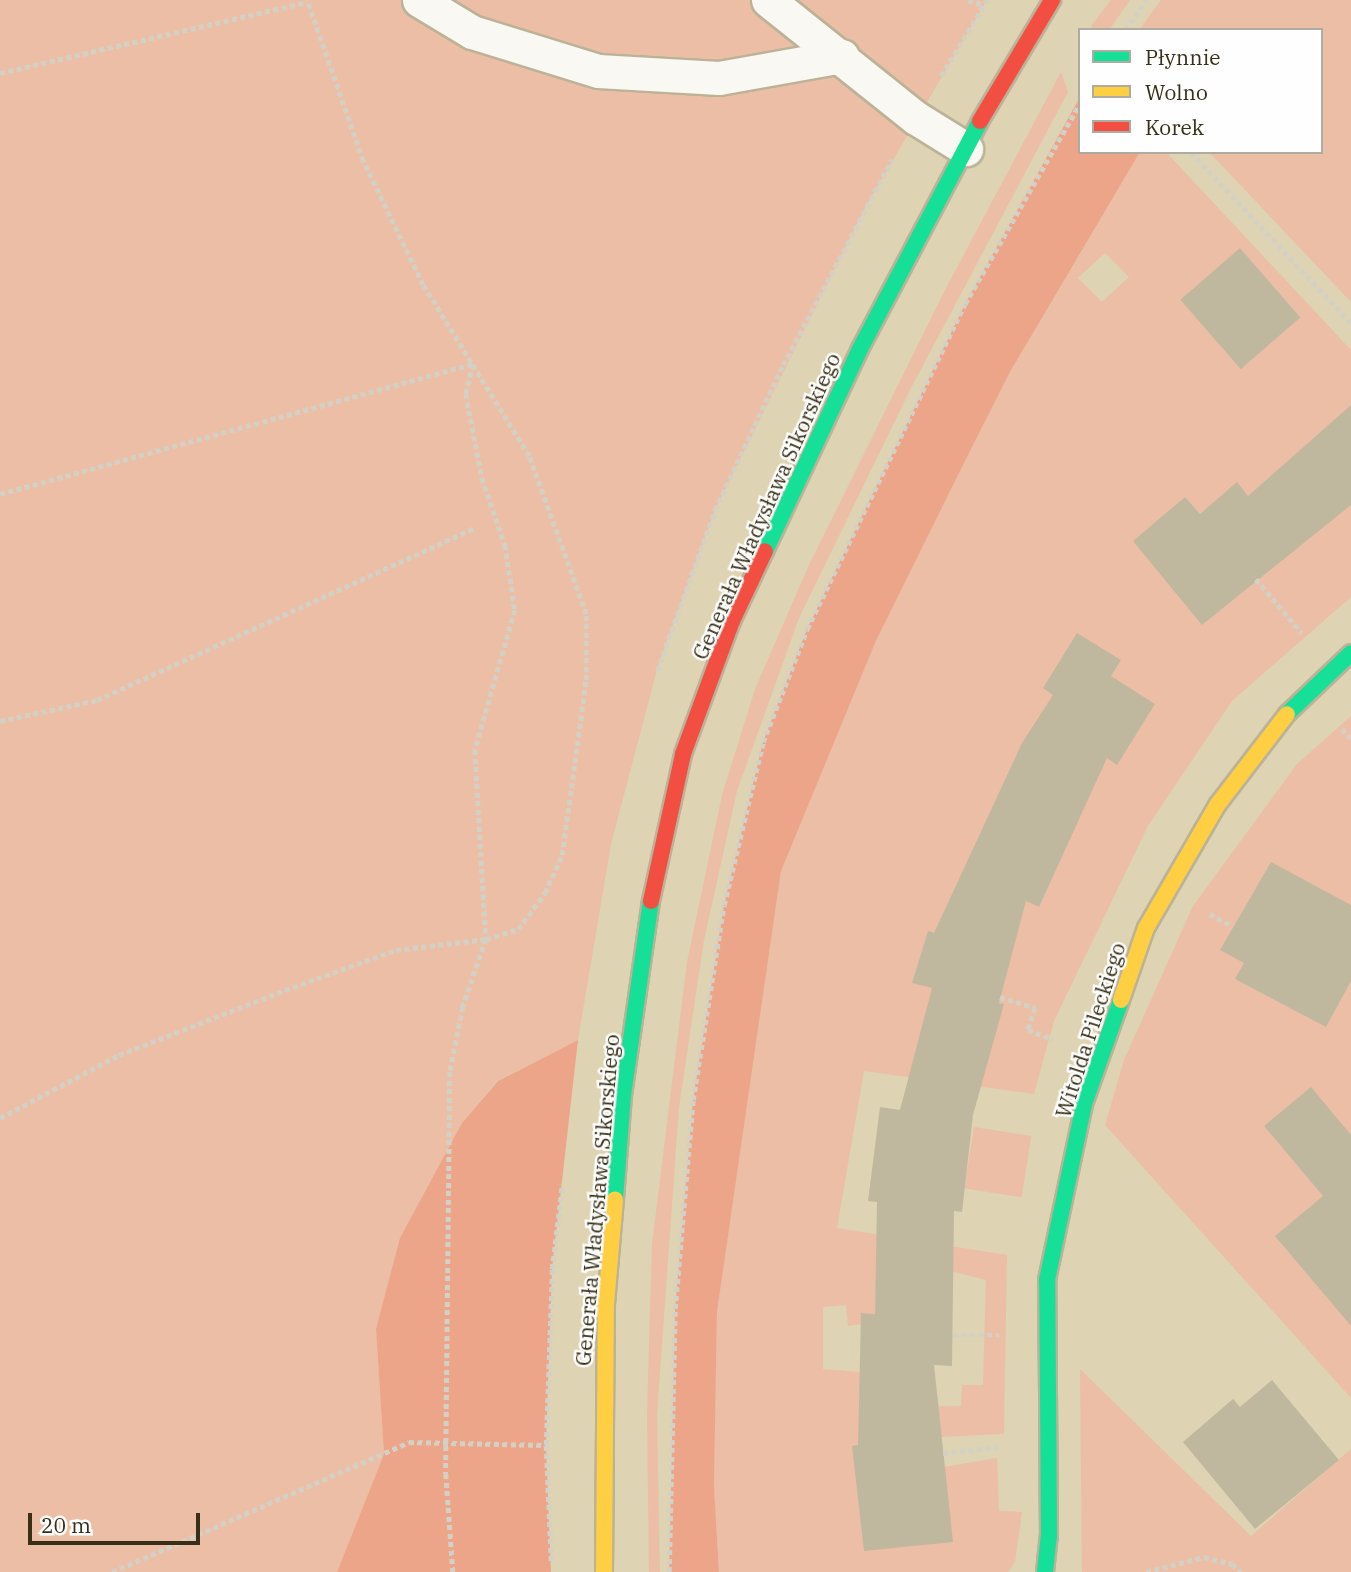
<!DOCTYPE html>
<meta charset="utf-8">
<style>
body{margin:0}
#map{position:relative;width:1351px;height:1572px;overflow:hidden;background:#ded3b2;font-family:"IBM Plex Serif",serif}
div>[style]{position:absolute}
.green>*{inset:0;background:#ecbea6;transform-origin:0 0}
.forest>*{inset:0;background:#eda58a}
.building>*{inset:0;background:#c0b89e;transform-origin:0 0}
.path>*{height:4.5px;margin-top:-2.25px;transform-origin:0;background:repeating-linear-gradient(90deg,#d3d0c5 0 5px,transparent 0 8.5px)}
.roads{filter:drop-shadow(2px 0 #bbb298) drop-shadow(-2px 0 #bbb298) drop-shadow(0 2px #bbb298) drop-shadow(0 -2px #bbb298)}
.lane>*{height:33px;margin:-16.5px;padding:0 16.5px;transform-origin:16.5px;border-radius:16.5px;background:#faf8f3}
.fast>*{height:16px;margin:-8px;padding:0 8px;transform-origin:8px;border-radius:8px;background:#16e098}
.slow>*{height:16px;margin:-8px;padding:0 8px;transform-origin:8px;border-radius:8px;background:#ffcf43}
.jam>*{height:16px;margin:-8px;padding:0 8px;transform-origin:8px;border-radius:8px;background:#f24e42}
span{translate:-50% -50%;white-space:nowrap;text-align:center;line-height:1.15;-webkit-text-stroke:5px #fefefe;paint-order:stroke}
.street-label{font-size:21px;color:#373017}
.legend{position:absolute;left:1078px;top:28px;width:245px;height:126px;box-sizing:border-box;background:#fefefe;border:2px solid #aeaca2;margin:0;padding:9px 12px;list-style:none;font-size:21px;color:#373017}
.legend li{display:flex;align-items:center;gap:14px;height:35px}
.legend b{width:35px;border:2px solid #aeaca2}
.scale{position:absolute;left:28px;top:1513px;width:172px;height:32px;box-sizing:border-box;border:4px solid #373017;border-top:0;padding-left:9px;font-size:21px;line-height:24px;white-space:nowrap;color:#373017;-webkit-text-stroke:5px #fefefe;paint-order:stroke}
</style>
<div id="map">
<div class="green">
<div style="clip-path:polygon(0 0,987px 0,866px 206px,715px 510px,658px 666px,611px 844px,578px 1040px,497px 1081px,462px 1123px,376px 1329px,384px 1454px,337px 1572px,0 1572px)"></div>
<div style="clip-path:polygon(1111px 0,1130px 0,1109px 30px,1094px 30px,1091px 26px)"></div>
<div style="clip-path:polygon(1161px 0,1351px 0,1351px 302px,1209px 152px,1321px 152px,1321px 30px,1139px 30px)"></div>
<div style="clip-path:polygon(1061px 72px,1068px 92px,911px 388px,799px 618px,737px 791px,704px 940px,679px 1107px,657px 1414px,660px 1572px,649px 1572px,647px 1413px,652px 1244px,687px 962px,722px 795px,755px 689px,808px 567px,944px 292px)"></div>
<div style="clip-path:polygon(evenodd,1140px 152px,1166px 152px,1351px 350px,1351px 597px,1232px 701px,1148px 826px,1054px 1021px,1034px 1094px,864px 1071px,837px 1228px,1007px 1255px,1004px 1434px,941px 1437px,944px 1467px,997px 1458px,999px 1511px,1022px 1512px,1015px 1562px,1008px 1572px,719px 1572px,714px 1487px,717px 1312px,781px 871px,842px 710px,965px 461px,1010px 372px,1140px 152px,1105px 253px,1129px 277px,1102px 302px,1078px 278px,1105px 253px,1140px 152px,876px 1270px,954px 1272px,986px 1280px,983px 1385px,962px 1385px,961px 1406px,902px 1407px,860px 1372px,823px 1369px,823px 1307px,846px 1305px,848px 1326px,861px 1324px,862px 1313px,875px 1314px,876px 1270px)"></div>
<div style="clip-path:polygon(1351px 716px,1351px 1398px,1105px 1125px,1124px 1060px,1193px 906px,1297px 764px)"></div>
<div style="left:974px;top:1127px;width:58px;height:62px;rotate:9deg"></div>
<div style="clip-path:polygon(1080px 1369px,1251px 1536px,1351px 1449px,1351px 1572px,1082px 1572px)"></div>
</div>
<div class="forest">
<div style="clip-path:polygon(1080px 97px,1080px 152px,1140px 152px,1010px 372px,965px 461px,875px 643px,781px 871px,717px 1312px,714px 1486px,719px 1572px,669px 1572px,675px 1309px,693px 1100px,724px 905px,763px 742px,807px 629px,965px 304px)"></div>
<div style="clip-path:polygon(578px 1040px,552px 1269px,546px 1445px,551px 1572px,337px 1572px,384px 1454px,376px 1329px,400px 1238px,462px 1123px,498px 1081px)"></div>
</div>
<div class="building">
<div style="left:1240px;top:248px;width:92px;height:79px;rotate:49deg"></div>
<div style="clip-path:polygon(1351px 405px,1351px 505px,1202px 625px,1133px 541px,1185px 497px,1200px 514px,1237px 482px,1248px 496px)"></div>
<div style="clip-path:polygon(1077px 633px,1121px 660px,1111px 676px,1155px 704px,1117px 765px,1107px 758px,1039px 907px,1026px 901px,999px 1003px,1004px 1004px,973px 1115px,962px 1212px,954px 1211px,952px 1366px,934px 1365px,953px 1542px,864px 1551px,852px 1446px,858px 1445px,861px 1313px,875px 1314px,877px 1202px,868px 1201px,880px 1107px,900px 1110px,932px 988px,912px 983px,928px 931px,934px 933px,1022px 743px,1053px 695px,1043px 688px)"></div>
<div style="clip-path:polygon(1271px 862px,1351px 905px,1351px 981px,1326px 1027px,1235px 979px,1244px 963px,1220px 950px)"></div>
<div style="clip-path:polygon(1311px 1087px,1351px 1135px,1351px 1326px,1275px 1236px,1323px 1196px,1264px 1126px)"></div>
<div style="clip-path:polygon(1272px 1380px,1339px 1460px,1255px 1529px,1183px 1442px,1233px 1399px,1240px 1407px)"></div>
</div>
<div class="path">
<div style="left:968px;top:0;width:17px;rotate:17deg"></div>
<div style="left:1125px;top:30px;width:37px;rotate:-54deg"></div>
<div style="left:0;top:73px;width:315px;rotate:-13deg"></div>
<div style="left:941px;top:76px;width:89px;rotate:-58.8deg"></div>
<div style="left:1191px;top:152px;width:234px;rotate:46.9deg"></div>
<div style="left:0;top:494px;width:491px;rotate:-15.4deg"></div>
<div style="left:473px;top:364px;width:31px;rotate:103deg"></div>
<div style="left:466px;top:394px;width:86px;rotate:79.2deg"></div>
<div style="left:482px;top:478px;width:71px;rotate:71.1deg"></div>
<div style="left:505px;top:545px;width:66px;rotate:81.3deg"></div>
<div style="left:515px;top:610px;width:146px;rotate:105.9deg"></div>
<div style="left:475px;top:750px;width:189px;rotate:86.7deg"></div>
<div style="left:486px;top:939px;width:72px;rotate:108.7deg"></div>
<div style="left:463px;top:1007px;width:66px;rotate:101.3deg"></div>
<div style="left:450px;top:1072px;width:402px;rotate:90.6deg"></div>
<div style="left:446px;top:1474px;width:98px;rotate:85.9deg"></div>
<div style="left:1256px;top:579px;width:71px;rotate:49.6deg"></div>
<div style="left:657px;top:671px;width:171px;rotate:-70.2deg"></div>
<div style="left:715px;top:510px;width:160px;rotate:-64.9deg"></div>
<div style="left:783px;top:365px;width:233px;rotate:-62.1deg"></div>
<div style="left:0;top:721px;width:99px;rotate:-12.2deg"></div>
<div style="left:97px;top:700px;width:417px;rotate:-24.5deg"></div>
<div style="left:1342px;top:729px;width:13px;rotate:45deg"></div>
<div style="left:1210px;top:914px;width:26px;rotate:28deg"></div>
<div style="left:1000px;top:997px;width:37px;rotate:17deg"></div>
<div style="left:1035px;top:1008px;width:23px;rotate:108deg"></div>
<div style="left:1028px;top:1030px;width:27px;rotate:20deg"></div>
<div style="left:0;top:1118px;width:135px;rotate:-27.9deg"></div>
<div style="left:119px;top:1055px;width:170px;rotate:-21.4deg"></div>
<div style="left:277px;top:993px;width:127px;rotate:-19.9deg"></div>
<div style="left:396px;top:950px;width:91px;rotate:-7deg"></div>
<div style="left:486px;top:939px;width:34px;rotate:-17deg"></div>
<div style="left:518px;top:929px;width:45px;rotate:-53.1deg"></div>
<div style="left:545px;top:893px;width:42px;rotate:-65.9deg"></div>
<div style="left:562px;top:855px;width:177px;rotate:-82.2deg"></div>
<div style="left:586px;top:680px;width:66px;rotate:-90deg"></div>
<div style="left:586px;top:614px;width:168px;rotate:-109.8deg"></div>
<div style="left:529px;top:456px;width:201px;rotate:-121.8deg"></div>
<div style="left:423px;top:285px;width:138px;rotate:-115.8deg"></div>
<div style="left:363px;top:161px;width:170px;rotate:-109.2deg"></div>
<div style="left:953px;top:1335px;width:46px"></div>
<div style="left:943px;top:1453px;width:55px;rotate:-6.2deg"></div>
<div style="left:551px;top:1561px;width:116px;rotate:-92.5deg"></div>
<div style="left:546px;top:1445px;width:176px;rotate:-88deg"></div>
<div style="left:552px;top:1269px;width:85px;rotate:-83.2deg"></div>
<div style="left:112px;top:1572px;width:324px;rotate:-23.6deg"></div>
<div style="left:409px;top:1442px;width:137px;rotate:1.3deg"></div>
<div style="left:669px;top:1572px;width:263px;rotate:-88.7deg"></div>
<div style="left:675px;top:1309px;width:210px;rotate:-85.1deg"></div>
<div style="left:693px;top:1100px;width:197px;rotate:-81deg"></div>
<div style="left:724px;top:905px;width:168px;rotate:-76.5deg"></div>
<div style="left:763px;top:742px;width:121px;rotate:-68.7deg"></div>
<div style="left:807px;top:629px;width:361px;rotate:-64.1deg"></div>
<div style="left:965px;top:304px;width:232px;rotate:-60.2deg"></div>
<div style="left:1146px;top:1572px;width:60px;rotate:-14.5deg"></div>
<div style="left:1204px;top:1557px;width:29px;rotate:14deg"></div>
<div style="left:1232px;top:1564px;width:12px;rotate:42deg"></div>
</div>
<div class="roads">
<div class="lane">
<div style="left:419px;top:0;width:62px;rotate:31.1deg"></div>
<div style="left:472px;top:32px;width:132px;rotate:17.2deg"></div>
<div style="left:598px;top:71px;width:121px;rotate:3.3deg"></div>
<div style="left:719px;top:78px;width:125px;rotate:-10.1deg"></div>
<div style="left:768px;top:0;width:189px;rotate:38.6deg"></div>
<div style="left:916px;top:118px;width:59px;rotate:31.8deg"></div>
</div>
<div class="fast">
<div style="left:765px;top:551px;width:223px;rotate:-64.8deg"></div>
<div style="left:860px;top:349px;width:258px;rotate:-62.2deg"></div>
<div style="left:1287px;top:714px;width:88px;rotate:-43.6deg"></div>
<div style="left:615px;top:1199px;width:104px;rotate:-85.6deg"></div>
<div style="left:623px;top:1095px;width:196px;rotate:-81.8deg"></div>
<div style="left:1045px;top:1572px;width:36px;rotate:-84deg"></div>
<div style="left:1049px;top:1536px;width:256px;rotate:-90.4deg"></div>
<div style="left:1047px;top:1280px;width:180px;rotate:-78.1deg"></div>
<div style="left:1084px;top:1104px;width:110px;rotate:-70.4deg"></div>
</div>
<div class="slow">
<div style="left:1121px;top:1000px;width:76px;rotate:-70.9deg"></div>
<div style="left:1146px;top:928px;width:143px;rotate:-59.9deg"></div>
<div style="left:1218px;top:804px;width:113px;rotate:-52.5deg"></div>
<div style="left:604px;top:1572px;width:268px;rotate:-89.6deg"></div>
<div style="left:606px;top:1304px;width:105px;rotate:-85.1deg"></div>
</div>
<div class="jam">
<div style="left:980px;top:121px;width:141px;rotate:-59.2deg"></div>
<div style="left:651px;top:901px;width:150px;rotate:-77.7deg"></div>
<div style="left:683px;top:754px;width:142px;rotate:-69.8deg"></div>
<div style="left:732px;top:621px;width:77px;rotate:-64.8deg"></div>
</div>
</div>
<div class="street-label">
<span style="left:766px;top:506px;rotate:-66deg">Generała Władysława Sikorskiego</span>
<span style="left:1090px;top:1030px;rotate:-72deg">Witolda Pileckiego</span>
<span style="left:597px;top:1200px;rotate:-85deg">Generała Władysława Sikorskiego</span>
</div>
<ul class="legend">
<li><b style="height:9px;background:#16e098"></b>Płynnie</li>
<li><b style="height:9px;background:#ffcf43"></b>Wolno</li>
<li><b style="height:9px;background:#f24e42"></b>Korek</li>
</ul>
<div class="scale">20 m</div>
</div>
